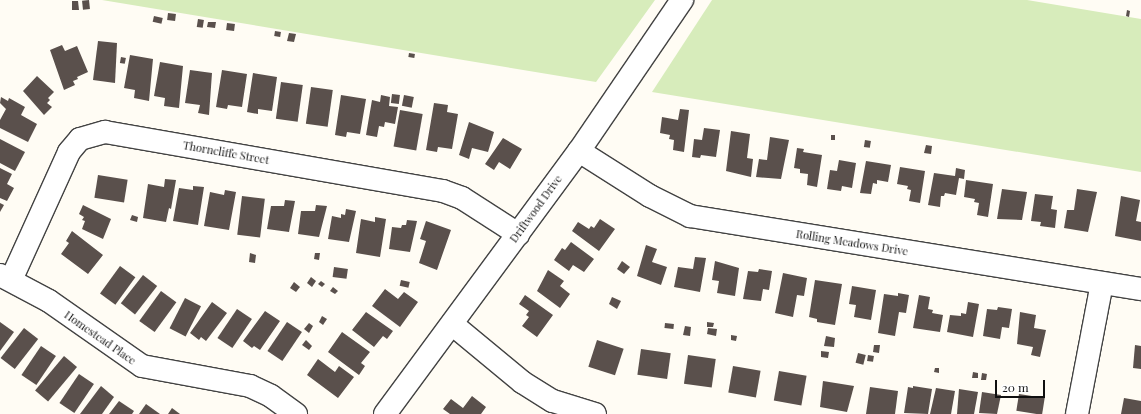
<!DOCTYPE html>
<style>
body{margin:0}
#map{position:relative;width:1141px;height:414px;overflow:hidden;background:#fffcf4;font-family:"Playfair Display",serif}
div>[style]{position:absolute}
.green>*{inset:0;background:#d7ecbb}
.building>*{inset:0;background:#5a504c;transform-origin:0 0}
.roads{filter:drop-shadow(1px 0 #434343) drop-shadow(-1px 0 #434343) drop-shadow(0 1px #434343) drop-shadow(0 -1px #434343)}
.minor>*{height:22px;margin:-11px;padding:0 11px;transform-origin:11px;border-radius:11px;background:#fff}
span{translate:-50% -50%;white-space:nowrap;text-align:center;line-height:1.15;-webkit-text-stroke:4px #fff;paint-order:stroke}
.street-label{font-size:11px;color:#101010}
.scale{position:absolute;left:995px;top:380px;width:50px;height:18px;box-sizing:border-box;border:2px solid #101010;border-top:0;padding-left:5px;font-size:12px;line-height:14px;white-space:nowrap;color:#101010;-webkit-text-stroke:3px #fff;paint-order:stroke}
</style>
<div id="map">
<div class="green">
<div style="clip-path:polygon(102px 0,655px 0,596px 82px)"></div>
<div style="clip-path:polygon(712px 0,1027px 0,1141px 19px,1141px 172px,652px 92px)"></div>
</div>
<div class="building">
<div style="left:89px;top:0;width:9px;height:7px;rotate:84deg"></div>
<div style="clip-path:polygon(72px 1px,78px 1px,79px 10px,72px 10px)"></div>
<div style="clip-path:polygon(1127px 10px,1130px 11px,1129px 17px,1126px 16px)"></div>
<div style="left:168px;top:13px;width:8px;height:7px;rotate:7deg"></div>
<div style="left:154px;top:16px;width:9px;height:6px;rotate:13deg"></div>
<div style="left:198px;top:19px;width:6px;height:8px;rotate:9deg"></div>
<div style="clip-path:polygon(208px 22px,216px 22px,215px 28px,207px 27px)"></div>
<div style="left:227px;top:23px;width:8px;height:7px;rotate:7deg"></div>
<div style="left:275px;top:31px;width:6px;height:5px;rotate:9deg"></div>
<div style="clip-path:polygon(289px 33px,296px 34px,294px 42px,287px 41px)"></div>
<div style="clip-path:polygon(98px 41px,117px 43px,115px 83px,93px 80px)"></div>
<div style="clip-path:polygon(62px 45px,65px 51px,77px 46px,88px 72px,77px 77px,78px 79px,73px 81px,75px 85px,64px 90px,50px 50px)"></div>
<div style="left:409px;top:53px;width:6px;height:4px;rotate:9deg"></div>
<div style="clip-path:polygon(130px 55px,153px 59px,149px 101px,134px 98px,135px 90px,124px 88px)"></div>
<div style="left:121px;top:57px;width:5px;height:6px;rotate:11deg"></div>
<div style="clip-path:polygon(160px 62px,183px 66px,179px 108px,164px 106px,165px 98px,154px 96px)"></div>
<div style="clip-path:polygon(190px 70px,212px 73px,209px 115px,198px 113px,200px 105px,185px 103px)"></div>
<div style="clip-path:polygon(222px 70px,247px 74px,242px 107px,228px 105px,227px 109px,216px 107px)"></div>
<div style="clip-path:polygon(253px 73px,277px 77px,272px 111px,258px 109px,258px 114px,247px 112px)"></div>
<div style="clip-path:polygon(37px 76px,54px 92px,48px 98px,50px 100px,47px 103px,52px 107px,44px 115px,23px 91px)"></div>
<div style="left:281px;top:82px;width:22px;height:37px;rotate:8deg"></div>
<div style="left:311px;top:87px;width:22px;height:37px;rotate:8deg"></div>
<div style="left:392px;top:94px;width:8px;height:9px;rotate:7deg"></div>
<div style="clip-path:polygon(341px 95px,366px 99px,360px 134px,347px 132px,346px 137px,335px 135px)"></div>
<div style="clip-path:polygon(381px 95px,390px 97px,389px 106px,398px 107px,395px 124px,385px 122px,384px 127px,379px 126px,377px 137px,366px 135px,372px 100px,380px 102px)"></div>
<div style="left:404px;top:95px;width:10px;height:11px;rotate:11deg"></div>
<div style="clip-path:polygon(1px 97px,8px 101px,9px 98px,25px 107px,21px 115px,37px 124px,28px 142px,0 128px,0 120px,6px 109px,0 103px)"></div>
<div style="clip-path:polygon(434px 103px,448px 105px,447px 112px,458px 114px,452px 149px,438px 147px,437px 152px,426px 150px)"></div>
<div style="clip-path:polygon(680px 109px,689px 110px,684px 152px,673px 150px,674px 140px,669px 139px,670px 135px,660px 133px,662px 117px,678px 120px)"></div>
<div style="left:400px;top:110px;width:23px;height:37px;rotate:10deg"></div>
<div style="clip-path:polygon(469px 122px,494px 132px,488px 152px,472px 148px,469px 159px,459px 155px)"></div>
<div style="clip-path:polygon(704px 128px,720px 130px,716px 157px,701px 155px,700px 158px,692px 157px,694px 139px,702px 140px)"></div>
<div style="clip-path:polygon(731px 131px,750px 134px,747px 158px,753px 159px,751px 177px,726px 171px)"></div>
<div style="left:831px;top:135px;width:4px;height:5px"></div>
<div style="clip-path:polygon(770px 137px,789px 140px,781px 179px,756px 177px,759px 159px,767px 160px)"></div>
<div style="clip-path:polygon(503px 138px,522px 149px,510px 169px,499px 162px,494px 170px,485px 164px)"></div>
<div style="clip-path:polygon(0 139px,25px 152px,15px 171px,0 163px)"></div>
<div style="left:865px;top:140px;width:6px;height:7px;rotate:9deg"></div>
<div style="clip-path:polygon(926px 145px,932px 146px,931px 154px,924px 153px)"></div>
<div style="clip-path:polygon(797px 148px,804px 149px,803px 152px,822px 155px,817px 187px,807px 185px,808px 174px,800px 173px,800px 169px,794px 168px)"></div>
<div style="clip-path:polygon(839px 160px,856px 163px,852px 188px,842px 186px,841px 191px,827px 189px,830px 170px,837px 171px)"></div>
<div style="clip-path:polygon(866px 161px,891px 165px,888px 182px,877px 180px,877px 184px,873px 183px,871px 194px,860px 193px)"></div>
<div style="clip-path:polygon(900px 167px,925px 171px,920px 203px,909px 201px,911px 190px,907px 189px,908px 186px,897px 184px)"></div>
<div style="clip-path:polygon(0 168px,12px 174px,7px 184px,14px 188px,7px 201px,0 198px)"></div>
<div style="clip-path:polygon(956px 168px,965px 170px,964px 179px,959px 178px,956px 195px,945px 193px,944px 196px,941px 196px,940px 207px,928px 205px,934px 173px,955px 176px)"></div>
<div style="left:98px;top:175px;width:30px;height:23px;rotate:9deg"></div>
<div style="clip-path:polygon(165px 179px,176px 180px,171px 209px,169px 208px,166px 222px,143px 218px,148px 184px,164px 187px)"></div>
<div style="clip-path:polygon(966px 180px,993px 184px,988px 217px,977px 215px,979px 203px,974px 202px,975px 199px,964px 197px)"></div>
<div style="clip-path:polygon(193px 186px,204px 187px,198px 225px,173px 221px,179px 188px,193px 190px)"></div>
<div style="clip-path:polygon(1002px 189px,1027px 192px,1022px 220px,997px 219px)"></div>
<div style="clip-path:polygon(1077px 189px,1097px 192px,1088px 232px,1064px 228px,1067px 210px,1074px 210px)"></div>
<div style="clip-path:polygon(225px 190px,236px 192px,229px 230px,204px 226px,210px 192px,224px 195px)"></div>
<div style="clip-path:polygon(1035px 194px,1053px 196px,1051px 209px,1057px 210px,1055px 228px,1040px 226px,1041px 222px,1031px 221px)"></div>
<div style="left:242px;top:196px;width:23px;height:39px;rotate:7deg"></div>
<div style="clip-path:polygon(1121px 196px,1140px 200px,1136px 221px,1141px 222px,1141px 241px,1115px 236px)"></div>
<div style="clip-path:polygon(285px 200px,295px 201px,289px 232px,267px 229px,271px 206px,284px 206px)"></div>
<div style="clip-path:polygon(0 203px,4px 205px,0 212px)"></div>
<div style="clip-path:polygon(83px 205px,111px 219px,103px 239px,82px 229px,85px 221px,82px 220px,84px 217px,79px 214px)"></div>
<div style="clip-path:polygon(316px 205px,327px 206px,319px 237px,298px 234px,301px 211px,315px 211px)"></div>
<div style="clip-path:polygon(346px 209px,356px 211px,349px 242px,328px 239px,332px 216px,341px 218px,341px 214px,345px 215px)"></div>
<div style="clip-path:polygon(132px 215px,138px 217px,137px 222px,130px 220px)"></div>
<div style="clip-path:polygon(375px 217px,386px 219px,380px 257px,356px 253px,361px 219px,375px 222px)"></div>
<div style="clip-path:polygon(600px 219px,615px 229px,599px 251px,572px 231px,578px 222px,589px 229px,591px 226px,594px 228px)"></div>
<div style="clip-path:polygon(407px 220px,417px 221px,410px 252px,389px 249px,392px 227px,401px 228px,402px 225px,406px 225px)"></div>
<div style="clip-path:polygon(426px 221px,451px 230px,437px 270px,419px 263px,426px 241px,420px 239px)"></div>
<div style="clip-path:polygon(72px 231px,103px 255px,88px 274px,61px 254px,69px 243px,66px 241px)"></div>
<div style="clip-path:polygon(571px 242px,594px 259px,584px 272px,573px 265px,569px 271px,554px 260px,562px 248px,565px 250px)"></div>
<div style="clip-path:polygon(646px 245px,657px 249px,652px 262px,667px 267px,661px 285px,637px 276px)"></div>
<div style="clip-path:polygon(250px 253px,256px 255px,255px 263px,249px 262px)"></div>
<div style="clip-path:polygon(315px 253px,320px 253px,319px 260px,314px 259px)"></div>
<div style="clip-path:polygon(695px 257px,706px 258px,700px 292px,674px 287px,678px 267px,693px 269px)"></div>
<div style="clip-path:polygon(622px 261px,630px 267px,624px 274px,617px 269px)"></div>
<div style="clip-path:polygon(715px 261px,739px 268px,735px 296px,717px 293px,719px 281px,712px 280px)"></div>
<div style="left:120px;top:266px;width:19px;height:34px;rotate:36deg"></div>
<div style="left:334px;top:267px;width:14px;height:10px;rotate:8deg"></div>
<div style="clip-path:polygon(759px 269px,772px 271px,769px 290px,763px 289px,761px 301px,743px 299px,748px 271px,758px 272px)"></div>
<div style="clip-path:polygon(548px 270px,564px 281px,560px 286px,570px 294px,560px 308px,537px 291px)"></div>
<div style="clip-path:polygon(783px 273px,807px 278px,804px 296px,797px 295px,793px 317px,775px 313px)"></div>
<div style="left:143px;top:275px;width:18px;height:36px;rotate:38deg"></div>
<div style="clip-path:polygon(311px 277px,316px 281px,312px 287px,307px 283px)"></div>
<div style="left:401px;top:280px;width:9px;height:6px;rotate:13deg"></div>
<div style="clip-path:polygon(815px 280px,842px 284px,835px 325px,817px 322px,817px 319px,809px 317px)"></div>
<div style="clip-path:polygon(321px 281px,325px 284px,322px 287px,318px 284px)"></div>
<div style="clip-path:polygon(294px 282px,300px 287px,296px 292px,290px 288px)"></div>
<div style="clip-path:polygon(852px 286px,876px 290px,871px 320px,854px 317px,856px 305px,849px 304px)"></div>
<div style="clip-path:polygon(333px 287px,338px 291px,335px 294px,330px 291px)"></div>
<div style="clip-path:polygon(385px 289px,398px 299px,404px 292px,418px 302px,400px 327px,372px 306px)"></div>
<div style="left:161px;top:291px;width:19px;height:37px;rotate:36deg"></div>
<div style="clip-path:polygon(898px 293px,909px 295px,906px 313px,899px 312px,895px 336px,878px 333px,884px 294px,898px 296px)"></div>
<div style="clip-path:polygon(525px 295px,553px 315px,537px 337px,522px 326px,529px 317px,526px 315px,529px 311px,519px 304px)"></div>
<div style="clip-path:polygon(919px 295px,930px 297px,928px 309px,933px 310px,932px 313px,943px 315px,940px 332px,913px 328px)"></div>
<div style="clip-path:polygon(612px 297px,621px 301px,617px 309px,609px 304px)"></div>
<div style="left:185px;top:298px;width:18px;height:34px;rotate:27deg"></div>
<div style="clip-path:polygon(212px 302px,227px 313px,206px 341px,201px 337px,199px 340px,190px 333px)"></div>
<div style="clip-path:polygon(968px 302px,979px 304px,973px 337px,947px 332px,950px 315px,961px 316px,961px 313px,966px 314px)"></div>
<div style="clip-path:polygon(998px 307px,1012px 309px,1009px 328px,1002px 327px,1000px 339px,983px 336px,987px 309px,997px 310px)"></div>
<div style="left:237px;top:309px;width:18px;height:35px;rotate:34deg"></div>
<div style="clip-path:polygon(265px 311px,280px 321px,260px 350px,254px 346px,252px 348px,243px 341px)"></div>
<div style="clip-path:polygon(366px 312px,393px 331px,387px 339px,383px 336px,374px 347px,352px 330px)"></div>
<div style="clip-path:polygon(1020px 312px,1036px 315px,1034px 328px,1046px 330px,1040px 357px,1031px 355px,1033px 347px,1017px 344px)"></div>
<div style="clip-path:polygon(322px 316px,327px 319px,323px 325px,319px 322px)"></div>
<div style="clip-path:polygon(0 322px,14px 332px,0 351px)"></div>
<div style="left:287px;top:322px;width:18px;height:35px;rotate:34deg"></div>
<div style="clip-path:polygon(707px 322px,714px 323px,713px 327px,707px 327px)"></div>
<div style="clip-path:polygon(309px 323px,313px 326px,309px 333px,304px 329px)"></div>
<div style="left:665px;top:323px;width:9px;height:5px;rotate:6deg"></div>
<div style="clip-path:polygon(685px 326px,691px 327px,690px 336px,683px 335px)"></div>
<div style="left:24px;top:328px;width:18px;height:38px;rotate:38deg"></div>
<div style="clip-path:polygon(708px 328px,717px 329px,716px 336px,707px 334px)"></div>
<div style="clip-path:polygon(342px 332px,370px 352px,361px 363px,365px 366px,359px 375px,328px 352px)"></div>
<div style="clip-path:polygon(731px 335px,737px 336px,736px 341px,731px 340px)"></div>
<div style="clip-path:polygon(826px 336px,835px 338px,834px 347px,824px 346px)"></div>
<div style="clip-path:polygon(306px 340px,312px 346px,309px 350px,302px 345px)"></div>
<div style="left:597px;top:340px;width:28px;height:28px;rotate:18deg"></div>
<div style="clip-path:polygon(874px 345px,880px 345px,879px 353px,873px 352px)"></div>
<div style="clip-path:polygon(1135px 345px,1141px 346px,1141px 369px,1133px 368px)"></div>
<div style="left:41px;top:346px;width:18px;height:35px;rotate:34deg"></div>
<div style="left:641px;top:349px;width:30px;height:26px;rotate:8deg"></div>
<div style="clip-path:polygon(821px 351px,829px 352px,828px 358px,821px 357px)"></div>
<div style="left:858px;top:353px;width:8px;height:10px;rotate:14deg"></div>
<div style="left:688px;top:355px;width:28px;height:29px;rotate:8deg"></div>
<div style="left:868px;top:355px;width:6px;height:6px;rotate:9deg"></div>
<div style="left:64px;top:356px;width:17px;height:45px;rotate:40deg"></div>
<div style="clip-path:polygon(318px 359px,335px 372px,339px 366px,354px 377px,338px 398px,307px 375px)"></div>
<div style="left:733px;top:366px;width:28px;height:27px;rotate:10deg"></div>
<div style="clip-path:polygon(935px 368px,939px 368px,939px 373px,934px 372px)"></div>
<div style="left:779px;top:371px;width:28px;height:30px;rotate:10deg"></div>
<div style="clip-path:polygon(973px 372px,978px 373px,978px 378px,972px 378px)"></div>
<div style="clip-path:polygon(982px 373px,987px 374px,986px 380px,981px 380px)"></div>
<div style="left:79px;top:374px;width:18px;height:35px;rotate:34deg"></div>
<div style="clip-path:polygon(823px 381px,854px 386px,847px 412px,820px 407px)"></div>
<div style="clip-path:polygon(101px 386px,114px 397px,102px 414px,80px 414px)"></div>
<div style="clip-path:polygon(913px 386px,932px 389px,928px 414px,904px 413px,908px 387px,913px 388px)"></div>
<div style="clip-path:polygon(870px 387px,898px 391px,895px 414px,866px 414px)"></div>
<div style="clip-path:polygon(936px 388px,955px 391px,951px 414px,930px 414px)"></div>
<div style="clip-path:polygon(959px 389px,978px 392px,974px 414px,957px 414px)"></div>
<div style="clip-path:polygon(982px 392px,1001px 395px,997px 414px,979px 413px)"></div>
<div style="left:1019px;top:394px;width:26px;height:17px;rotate:9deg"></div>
<div style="clip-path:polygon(472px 396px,486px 407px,481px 414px,450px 414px,443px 409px,451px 399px,463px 408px)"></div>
<div style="clip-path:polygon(1124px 398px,1141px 401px,1141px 414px,1121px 414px)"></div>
<div style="clip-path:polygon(119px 401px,134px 411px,132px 414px,109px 414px)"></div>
<div style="clip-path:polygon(146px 404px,160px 414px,139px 414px)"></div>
<div style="clip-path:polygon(172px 408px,180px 414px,168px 414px)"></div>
</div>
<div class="roads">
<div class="minor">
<div style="left:579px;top:151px;width:84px;rotate:32.4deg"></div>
<div style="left:650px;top:196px;width:45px;rotate:26.6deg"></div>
<div style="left:690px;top:216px;width:457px;rotate:9.2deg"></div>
<div style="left:0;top:275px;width:55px;rotate:28deg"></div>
<div style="left:49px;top:301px;width:113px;rotate:35deg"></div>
<div style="left:142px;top:366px;width:110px;rotate:10.5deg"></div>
<div style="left:250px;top:386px;width:23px;rotate:25deg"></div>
<div style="left:271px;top:396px;width:31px;rotate:36deg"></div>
<div style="left:11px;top:280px;width:141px;rotate:-65.6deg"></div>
<div style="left:69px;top:152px;width:17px;rotate:-50deg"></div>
<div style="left:80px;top:139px;width:26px;rotate:-16deg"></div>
<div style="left:105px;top:132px;width:343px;rotate:9.9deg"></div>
<div style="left:443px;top:191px;width:20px;rotate:20deg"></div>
<div style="left:462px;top:198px;width:67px;rotate:32.7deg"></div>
<div style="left:452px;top:324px;width:91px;rotate:39.6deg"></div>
<div style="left:522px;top:382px;width:36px;rotate:32deg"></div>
<div style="left:553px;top:401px;width:44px;rotate:17.2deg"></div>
<div style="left:385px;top:414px;width:327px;rotate:-53.6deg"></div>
<div style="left:579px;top:151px;width:183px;rotate:-55.7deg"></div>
<div style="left:1077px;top:414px;width:133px;rotate:-79.2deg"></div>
</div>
</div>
<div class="street-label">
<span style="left:226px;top:153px;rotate:10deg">Thorncliffe Street</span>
<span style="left:536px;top:209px;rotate:-54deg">Driftwood Drive</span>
<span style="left:852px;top:243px;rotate:9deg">Rolling Meadows Drive</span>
<span style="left:100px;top:338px;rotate:35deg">Homestead Place</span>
</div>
<div class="scale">20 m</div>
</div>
